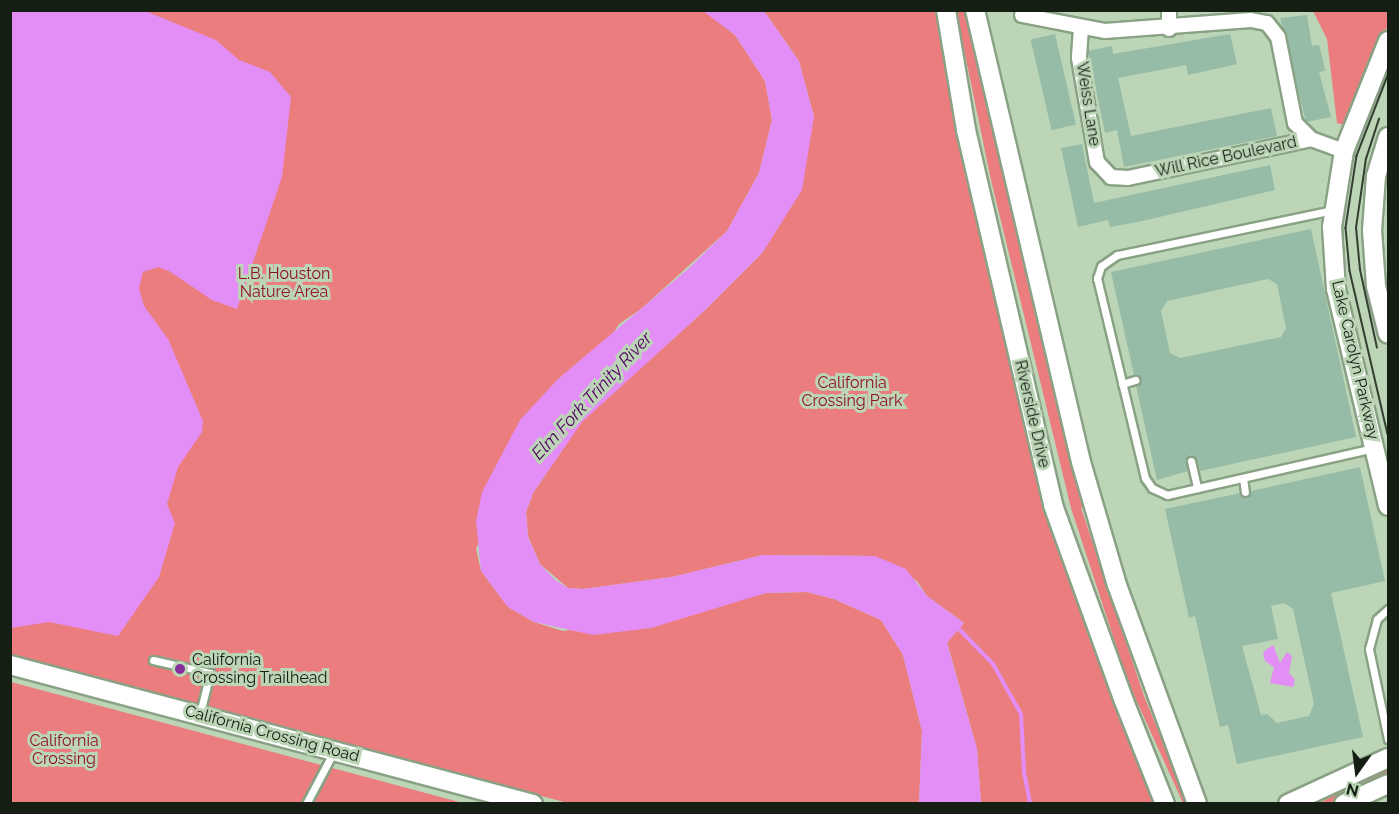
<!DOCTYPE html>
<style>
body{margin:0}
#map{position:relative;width:1399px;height:814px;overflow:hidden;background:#bbd5b6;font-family:Raleway,sans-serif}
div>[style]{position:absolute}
.green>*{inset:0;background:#ec7d7f}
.water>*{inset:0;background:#e38ef6}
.stream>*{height:4px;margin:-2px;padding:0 2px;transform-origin:2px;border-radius:2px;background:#e38ef6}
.building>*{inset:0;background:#96bca7;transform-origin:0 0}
.roads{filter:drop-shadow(2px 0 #89a184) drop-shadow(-2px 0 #89a184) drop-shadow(0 2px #89a184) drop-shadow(0 -2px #89a184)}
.lane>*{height:7px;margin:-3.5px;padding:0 3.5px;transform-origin:3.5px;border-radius:3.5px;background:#fff}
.street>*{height:14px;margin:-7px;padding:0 7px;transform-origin:7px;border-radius:7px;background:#fff}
.secondary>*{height:18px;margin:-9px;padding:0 9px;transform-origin:9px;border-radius:9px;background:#fff}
.tram>*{height:1.5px;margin:-0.75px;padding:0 0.75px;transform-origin:0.75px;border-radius:0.75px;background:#333f30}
.dots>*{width:16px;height:16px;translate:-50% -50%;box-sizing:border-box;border:3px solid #bbd5b6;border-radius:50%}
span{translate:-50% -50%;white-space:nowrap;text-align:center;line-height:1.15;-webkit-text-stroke:6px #bbd5b6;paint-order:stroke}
.street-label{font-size:16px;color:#151e13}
.park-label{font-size:16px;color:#901126}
.poi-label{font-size:16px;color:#151e13}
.left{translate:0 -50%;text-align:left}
.water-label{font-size:18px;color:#550064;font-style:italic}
.frame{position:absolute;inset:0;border:12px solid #151e13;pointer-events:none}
.north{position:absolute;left:1327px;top:742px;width:60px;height:60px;-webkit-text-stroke:4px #bbd5b6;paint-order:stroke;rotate:194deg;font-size:16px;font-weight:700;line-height:24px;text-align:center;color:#151e13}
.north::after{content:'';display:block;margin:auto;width:21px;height:27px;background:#151e13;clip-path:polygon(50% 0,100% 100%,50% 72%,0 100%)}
</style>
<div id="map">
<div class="green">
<div style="clip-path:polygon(703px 10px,735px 35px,765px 81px,772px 120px,759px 173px,727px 231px,641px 309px,619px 324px,476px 548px,481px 571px,508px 607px,534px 622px,563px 631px,711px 608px,766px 593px,807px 592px,834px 599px,881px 620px,903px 655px,922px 731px,919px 803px,568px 803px,11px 656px,10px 11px)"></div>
<div style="clip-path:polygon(764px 11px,937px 11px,942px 54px,1064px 555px,1091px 640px,1155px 803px,981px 803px,977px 749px,947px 642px,964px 623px,927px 596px,917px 581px,875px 556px,763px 555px,672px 577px,583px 589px,568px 588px,540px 564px,528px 536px,526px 512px,533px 493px,581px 422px,704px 311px,763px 252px,814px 117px,799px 61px)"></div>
<div style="clip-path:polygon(956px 11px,966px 11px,981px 69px,1086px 506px,1081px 508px,1144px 696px,1188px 803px,1183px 803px,1128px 682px,1071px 508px,991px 180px)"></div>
<div style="clip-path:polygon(1313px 11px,1388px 11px,1388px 25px,1344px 125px,1337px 123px,1327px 39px)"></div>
<div style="clip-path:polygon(11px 682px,463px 803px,11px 803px)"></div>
<div style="clip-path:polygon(1388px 765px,1388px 776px,1330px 803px,1318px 804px)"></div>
</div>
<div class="water">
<div style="clip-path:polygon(11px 10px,145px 11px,216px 40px,239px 60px,270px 72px,291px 97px,282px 177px,237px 309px,212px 300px,169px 271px,158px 267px,143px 272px,139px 288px,144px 306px,168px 339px,203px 421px,202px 432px,178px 467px,167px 504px,175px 523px,159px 577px,118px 636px,49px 622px,11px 628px)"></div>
<div style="clip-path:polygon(703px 11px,764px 11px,799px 61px,814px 117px,802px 190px,763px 252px,704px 311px,582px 422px,533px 493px,526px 512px,528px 537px,540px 564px,555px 580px,568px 588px,583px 589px,672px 577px,763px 555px,875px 556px,906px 569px,927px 596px,964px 623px,947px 643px,977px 749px,981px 803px,919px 803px,922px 731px,903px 655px,881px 620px,834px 599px,807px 592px,766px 593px,651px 628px,593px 635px,534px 622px,508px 607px,481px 571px,476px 521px,482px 492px,520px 420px,558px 379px,688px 269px,727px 231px,759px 173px,772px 120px,765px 81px,735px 35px)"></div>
<div style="clip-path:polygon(1273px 645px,1280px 663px,1287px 652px,1292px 656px,1289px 673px,1295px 680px,1293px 687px,1270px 683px,1274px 667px,1265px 661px,1263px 652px)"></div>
</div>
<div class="stream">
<div style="left:959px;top:629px;width:49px;rotate:45.8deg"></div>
<div style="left:993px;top:664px;width:57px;rotate:60.8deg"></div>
<div style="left:1021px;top:714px;width:58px;rotate:87deg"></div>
<div style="left:1024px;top:772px;width:33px;rotate:79deg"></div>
</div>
<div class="building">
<div style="clip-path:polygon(1307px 15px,1312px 46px,1319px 45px,1323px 60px,1325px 71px,1319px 72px,1331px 117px,1306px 122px,1280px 18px)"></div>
<div style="left:1055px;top:34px;width:93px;height:25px;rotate:77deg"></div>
<div style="clip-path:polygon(1230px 34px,1237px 64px,1188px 75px,1186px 65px,1118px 78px,1131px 136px,1271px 108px,1277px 136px,1124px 167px,1117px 130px,1105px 133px,1088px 51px,1112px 46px,1113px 54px)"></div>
<div style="clip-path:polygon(1082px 144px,1094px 203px,1270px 165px,1275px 190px,1138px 222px,1110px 227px,1108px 220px,1078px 227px,1061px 148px)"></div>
<div style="clip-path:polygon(evenodd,1311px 229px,1356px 437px,1200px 471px,1195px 458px,1190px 455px,1186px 460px,1188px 471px,1157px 480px,1136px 386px,1140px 379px,1134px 375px,1111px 272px,1311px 229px,1268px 279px,1277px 284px,1286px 328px,1281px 337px,1180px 358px,1170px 353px,1161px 311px,1167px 301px,1268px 279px)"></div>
<div style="clip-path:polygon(evenodd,1360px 467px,1385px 581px,1331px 593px,1363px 737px,1237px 764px,1228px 725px,1220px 727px,1195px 616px,1189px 618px,1165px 509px,1240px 493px,1246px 497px,1251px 491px,1360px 467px,1284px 603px,1293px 609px,1314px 704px,1309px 716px,1277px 723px,1267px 714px,1261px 715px,1242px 646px,1278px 639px,1271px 606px,1284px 603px)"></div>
</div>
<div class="roads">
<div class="lane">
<div style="left:1333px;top:210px;width:221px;rotate:168.2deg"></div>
<div style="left:1117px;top:255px;width:19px;rotate:145deg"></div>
<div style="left:1101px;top:266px;width:13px;rotate:108deg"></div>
<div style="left:1097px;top:278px;width:206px;rotate:76.5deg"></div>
<div style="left:1145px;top:478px;width:12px;rotate:55deg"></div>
<div style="left:1152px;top:488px;width:17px;rotate:25deg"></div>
<div style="left:1167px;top:495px;width:212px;rotate:-12.8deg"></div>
<div style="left:1122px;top:384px;width:14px;rotate:-17deg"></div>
<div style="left:1191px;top:461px;width:28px;rotate:77deg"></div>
<div style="left:1243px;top:478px;width:14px;rotate:82deg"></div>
<div style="left:1388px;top:609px;width:15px;rotate:138deg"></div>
<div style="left:1377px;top:619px;width:31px;rotate:105deg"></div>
<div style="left:1369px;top:649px;width:92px;rotate:78.1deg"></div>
<div style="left:153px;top:660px;width:58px;rotate:12.8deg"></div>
<div style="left:210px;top:673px;width:41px;rotate:104deg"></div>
<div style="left:306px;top:804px;width:58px;rotate:-62.1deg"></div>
</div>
<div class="street">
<div style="left:1169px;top:10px;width:19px;rotate:90deg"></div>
<div style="left:1022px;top:15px;width:85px;rotate:10.9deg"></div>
<div style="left:1105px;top:31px;width:146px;rotate:-4.3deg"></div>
<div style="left:1251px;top:20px;width:16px;rotate:11deg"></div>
<div style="left:1267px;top:23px;width:18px;rotate:52deg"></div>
<div style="left:1278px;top:37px;width:88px;rotate:78.8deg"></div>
<div style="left:1295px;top:123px;width:23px;rotate:45deg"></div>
<div style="left:1081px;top:28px;width:30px;rotate:94deg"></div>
<div style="left:1079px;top:58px;width:106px;rotate:80.2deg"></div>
<div style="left:1097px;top:162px;width:21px;rotate:47deg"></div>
<div style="left:1111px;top:177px;width:17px;rotate:3deg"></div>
<div style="left:1128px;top:178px;width:187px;rotate:-12deg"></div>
<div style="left:1311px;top:139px;width:35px;rotate:20deg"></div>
</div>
<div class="secondary">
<div style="left:946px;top:10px;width:122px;rotate:80.5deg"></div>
<div style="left:966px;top:130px;width:385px;rotate:76.9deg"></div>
<div style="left:1053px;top:505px;width:208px;rotate:70.1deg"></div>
<div style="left:1124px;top:701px;width:111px;rotate:68.3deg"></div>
<div style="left:975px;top:10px;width:464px;rotate:76.8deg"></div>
<div style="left:1081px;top:462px;width:128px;rotate:73.7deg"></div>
<div style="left:1117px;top:585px;width:233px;rotate:69.9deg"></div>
<div style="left:1388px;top:41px;width:118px;rotate:111.8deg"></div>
<div style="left:1344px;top:151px;width:77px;rotate:99deg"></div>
<div style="left:1332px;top:227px;width:62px;rotate:86.3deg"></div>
<div style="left:1336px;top:289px;width:223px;rotate:76.5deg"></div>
<div style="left:1388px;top:137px;width:41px;rotate:107.1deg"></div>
<div style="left:1376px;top:176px;width:54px;rotate:94.2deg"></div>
<div style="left:1372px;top:230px;width:56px;rotate:85.9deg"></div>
<div style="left:1376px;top:286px;width:49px;rotate:76deg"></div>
<div style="left:10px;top:665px;width:541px;rotate:14.88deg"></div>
<div style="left:1288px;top:804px;width:110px;rotate:-24.7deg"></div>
<div style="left:1344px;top:804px;width:48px;rotate:-24.4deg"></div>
</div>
</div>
<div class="tram">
<div style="left:1388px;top:76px;width:86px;rotate:111.2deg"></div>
<div style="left:1357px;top:156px;width:73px;rotate:98.7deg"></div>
<div style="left:1346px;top:228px;width:43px;rotate:84.7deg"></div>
<div style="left:1350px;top:271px;width:167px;rotate:76.9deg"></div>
<div style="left:1377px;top:348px;width:80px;rotate:-102.3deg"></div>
<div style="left:1360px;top:270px;width:42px;rotate:-95.4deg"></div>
<div style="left:1356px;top:228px;width:70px;rotate:-81.8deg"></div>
<div style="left:1366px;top:159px;width:42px;rotate:-72deg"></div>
</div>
<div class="dots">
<div style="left:180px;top:669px;background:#882e9a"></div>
</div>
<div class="street-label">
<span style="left:1088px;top:104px;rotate:81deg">Weiss Lane</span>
<span style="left:1226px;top:157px;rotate:-12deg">Will Rice Boulevard</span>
<span style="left:1355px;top:360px;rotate:77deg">Lake Carolyn Parkway</span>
<span style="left:1032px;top:414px;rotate:77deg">Riverside Drive</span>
<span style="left:272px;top:734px;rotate:15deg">California Crossing Road</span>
</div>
<div class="park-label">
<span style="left:284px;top:283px">L.B. Houston<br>Nature Area</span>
<span style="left:852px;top:392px">California<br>Crossing Park</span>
<span style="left:64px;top:750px">California<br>Crossing</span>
</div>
<div class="poi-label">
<span class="left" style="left:192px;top:669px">California<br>Crossing Trailhead</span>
</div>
<div class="water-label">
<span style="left:592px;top:396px;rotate:-47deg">Elm Fork Trinity River</span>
</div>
<div class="frame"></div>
<div class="north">N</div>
</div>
